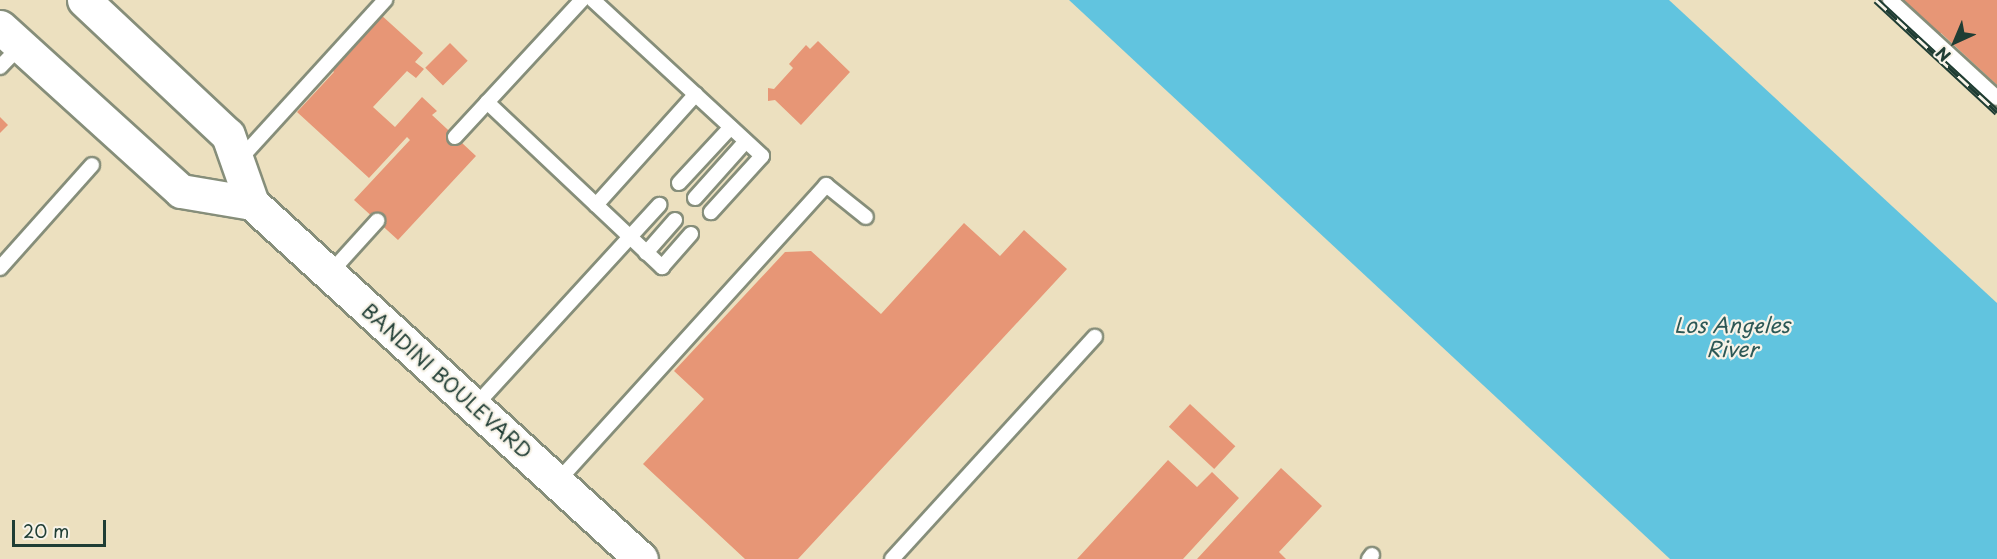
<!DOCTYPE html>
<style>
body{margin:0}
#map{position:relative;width:1997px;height:559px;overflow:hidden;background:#ece0bf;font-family:"Playpen Sans",sans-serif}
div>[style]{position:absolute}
.water>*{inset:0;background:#61c4df}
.building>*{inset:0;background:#e79676;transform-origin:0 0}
.roads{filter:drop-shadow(2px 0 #868e7a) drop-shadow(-2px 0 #868e7a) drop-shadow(0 2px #868e7a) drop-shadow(0 -2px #868e7a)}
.lane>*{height:14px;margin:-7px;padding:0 7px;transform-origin:7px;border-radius:7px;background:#fff}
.secondary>*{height:33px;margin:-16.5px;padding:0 16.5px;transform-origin:16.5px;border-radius:16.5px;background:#fff}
.rail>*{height:7px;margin-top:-3.5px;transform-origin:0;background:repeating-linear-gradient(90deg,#f7f3e8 0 14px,#1f3d34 0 28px);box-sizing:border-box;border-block:2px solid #1f3d34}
span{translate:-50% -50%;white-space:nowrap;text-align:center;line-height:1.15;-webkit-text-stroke:4.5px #f7f3e8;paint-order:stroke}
.street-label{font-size:20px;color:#1f3d34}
.water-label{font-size:21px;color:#2c5856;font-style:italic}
.north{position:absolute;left:1925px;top:12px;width:60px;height:60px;-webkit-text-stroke:4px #f7f3e8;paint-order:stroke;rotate:224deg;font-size:16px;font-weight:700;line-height:24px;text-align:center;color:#1f3d34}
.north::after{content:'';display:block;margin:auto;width:21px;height:27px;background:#1f3d34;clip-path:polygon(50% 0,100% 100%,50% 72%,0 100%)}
.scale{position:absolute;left:12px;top:520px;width:94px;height:27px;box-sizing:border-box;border:3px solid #1f3d34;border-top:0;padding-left:8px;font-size:18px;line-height:21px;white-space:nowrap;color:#1f3d34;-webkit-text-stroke:4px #f7f3e8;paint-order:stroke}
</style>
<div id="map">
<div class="water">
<div style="clip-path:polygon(1069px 0,1669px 0,1997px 303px,1997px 559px,1670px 559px)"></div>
</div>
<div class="building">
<div style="clip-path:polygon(1898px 0,1997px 0,1997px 85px,1941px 33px,1937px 36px)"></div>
<div style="clip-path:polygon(380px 14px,423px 53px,415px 62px,424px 69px,416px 78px,407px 71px,373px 107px,395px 127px,422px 97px,437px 111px,432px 115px,476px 156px,398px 240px,354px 200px,410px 140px,407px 137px,369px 178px,297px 112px,334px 72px,330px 68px)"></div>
<div style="clip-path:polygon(818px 41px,850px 72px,801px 125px,775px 100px,768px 101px,768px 88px,774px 89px,793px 68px,789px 64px,806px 45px,810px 49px)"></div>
<div style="left:450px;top:43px;width:25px;height:35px;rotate:45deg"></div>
<div style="clip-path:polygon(0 117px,8px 125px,0 133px)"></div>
<div style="clip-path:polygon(964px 223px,1000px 256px,1024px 230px,1067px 269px,798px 559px,745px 559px,643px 464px,704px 399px,674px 371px,785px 252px,811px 251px,881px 314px)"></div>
<div style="left:1190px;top:404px;width:62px;height:31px;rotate:43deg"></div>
<div style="clip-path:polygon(1168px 460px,1197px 487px,1212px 472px,1239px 498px,1183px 559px,1077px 559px)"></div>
<div style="clip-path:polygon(1281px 468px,1322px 506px,1279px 552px,1286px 559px,1197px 559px)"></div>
</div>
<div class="roads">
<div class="lane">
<div style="left:593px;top:0;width:230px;rotate:42.7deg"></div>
<div style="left:762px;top:156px;width:76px;rotate:132.3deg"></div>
<div style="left:1890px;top:0;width:145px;rotate:42.5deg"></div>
<div style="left:0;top:67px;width:29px;rotate:-46deg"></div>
<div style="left:487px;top:102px;width:241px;rotate:43.3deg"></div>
<div style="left:662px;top:267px;width:44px;rotate:-48.7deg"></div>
<div style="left:455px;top:137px;width:187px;rotate:-47.2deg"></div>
<div style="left:239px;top:160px;width:217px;rotate:-47.6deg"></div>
<div style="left:679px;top:183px;width:76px;rotate:-47.1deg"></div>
<div style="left:695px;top:198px;width:76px;rotate:-48.2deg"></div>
<div style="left:596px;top:205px;width:149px;rotate:-48deg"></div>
<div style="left:646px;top:253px;width:44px;rotate:-48.7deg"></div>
<div style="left:0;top:268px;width:138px;rotate:-48.2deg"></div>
<div style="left:329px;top:274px;width:72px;rotate:-47.8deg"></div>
<div style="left:475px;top:406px;width:273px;rotate:-47.5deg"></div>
<div style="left:557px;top:482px;width:401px;rotate:-47.8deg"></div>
<div style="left:826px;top:185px;width:51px;rotate:38.7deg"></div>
<div style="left:892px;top:559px;width:301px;rotate:-47.6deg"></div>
<div style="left:1369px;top:559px;width:5px;rotate:-53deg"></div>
</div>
<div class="secondary">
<div style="left:84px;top:0;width:197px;rotate:43.2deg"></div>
<div style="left:228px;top:135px;width:72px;rotate:70.6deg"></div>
<div style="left:252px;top:203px;width:527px;rotate:42.46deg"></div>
<div style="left:0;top:27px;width:244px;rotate:42.2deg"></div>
<div style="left:181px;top:191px;width:72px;rotate:9.6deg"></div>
</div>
</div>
<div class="rail">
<div style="left:1876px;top:0;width:165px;rotate:42.8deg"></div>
</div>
<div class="street-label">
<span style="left:447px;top:381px;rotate:42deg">BANDINI BOULEVARD</span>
</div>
<div class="water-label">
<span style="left:1732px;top:336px">Los Angeles<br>River</span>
</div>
<div class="north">N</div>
<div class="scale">20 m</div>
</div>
